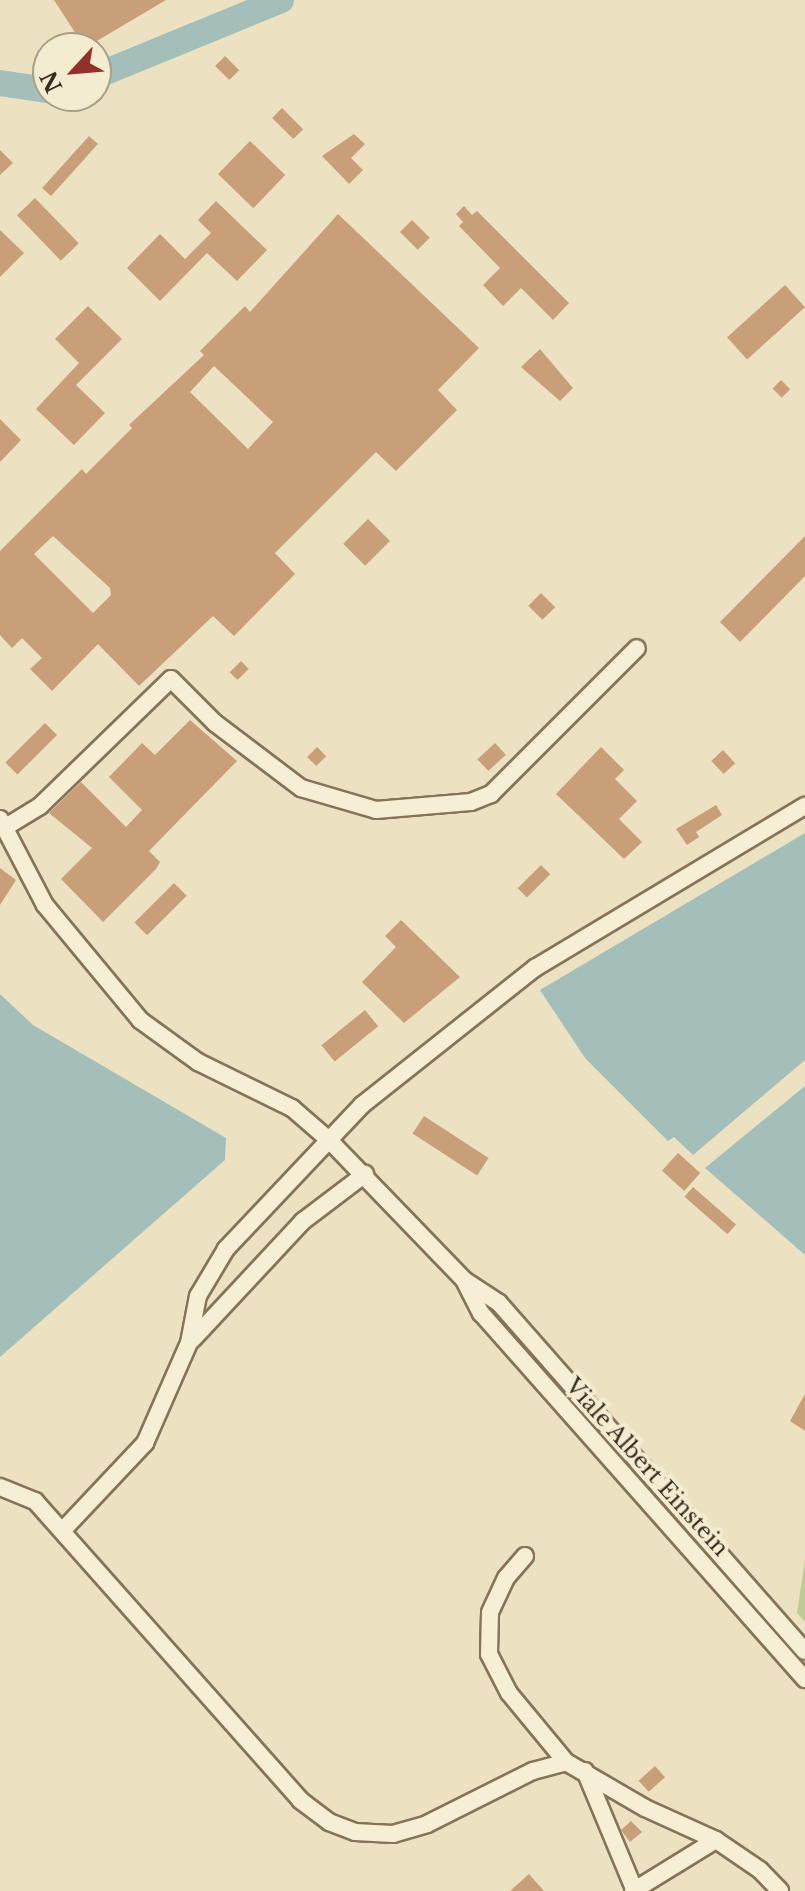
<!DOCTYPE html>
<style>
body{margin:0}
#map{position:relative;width:805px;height:1891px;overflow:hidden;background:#ece2c2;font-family:"Libre Baskerville",serif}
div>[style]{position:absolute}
.green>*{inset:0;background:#c1ca97}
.water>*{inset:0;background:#a4bfb9}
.river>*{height:26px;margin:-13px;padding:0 13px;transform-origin:13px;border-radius:13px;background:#a4bfb9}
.building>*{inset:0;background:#c99f79;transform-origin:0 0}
.roads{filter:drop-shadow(2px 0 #85735a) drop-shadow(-2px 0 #85735a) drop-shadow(0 2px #85735a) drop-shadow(0 -2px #85735a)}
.minor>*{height:16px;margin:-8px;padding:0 8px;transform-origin:8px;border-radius:8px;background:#f7efd5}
span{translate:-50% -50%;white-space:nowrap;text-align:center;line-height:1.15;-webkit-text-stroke:8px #f4ecd1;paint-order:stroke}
.street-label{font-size:22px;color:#362b1e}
.north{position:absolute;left:32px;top:32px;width:80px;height:80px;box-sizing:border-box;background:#f4ecd1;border:2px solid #a89f89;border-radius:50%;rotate:244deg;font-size:22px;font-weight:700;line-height:32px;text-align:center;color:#362b1e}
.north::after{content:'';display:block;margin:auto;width:28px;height:36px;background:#92312c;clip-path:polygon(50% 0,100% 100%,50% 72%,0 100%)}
</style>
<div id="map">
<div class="green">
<div style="clip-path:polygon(805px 1559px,805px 1622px,797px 1613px)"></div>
</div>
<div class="water">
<div style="clip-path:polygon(805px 833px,805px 1060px,693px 1155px,674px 1137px,668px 1141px,585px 1058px,540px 990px)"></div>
<div style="clip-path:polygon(0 994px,33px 1025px,226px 1138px,225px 1160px,0 1357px)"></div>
<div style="clip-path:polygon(805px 1086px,805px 1255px,705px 1168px)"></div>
</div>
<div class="river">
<div style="left:96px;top:76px;width:200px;rotate:-22.3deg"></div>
<div style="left:0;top:83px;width:49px;rotate:8.3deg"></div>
</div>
<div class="building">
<div style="clip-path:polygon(54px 0,166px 0,85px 48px)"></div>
<div style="left:225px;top:56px;width:20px;height:14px;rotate:45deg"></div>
<div style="left:282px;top:108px;width:30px;height:14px;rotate:45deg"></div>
<div style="clip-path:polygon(354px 134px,365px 144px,351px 158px,363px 170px,349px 184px,322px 156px)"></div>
<div style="left:89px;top:136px;width:12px;height:70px;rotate:42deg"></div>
<div style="left:250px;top:141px;width:49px;height:46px;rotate:44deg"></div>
<div style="clip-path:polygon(0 150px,13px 163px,0 175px)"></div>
<div style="left:35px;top:198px;width:63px;height:25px;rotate:46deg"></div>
<div style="clip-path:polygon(216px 201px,267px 250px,237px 281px,207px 253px,160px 301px,127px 268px,160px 234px,185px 259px,211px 233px,198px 220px)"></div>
<div style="clip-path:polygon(464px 206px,472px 215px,477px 211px,569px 303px,553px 320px,521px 288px,503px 306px,483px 285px,500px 268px,459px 226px,463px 222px,456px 214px)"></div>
<div style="clip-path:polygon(evenodd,338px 214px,479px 348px,438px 390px,457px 410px,396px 471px,376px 452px,275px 553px,295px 574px,234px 636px,213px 616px,139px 686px,98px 644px,52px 691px,30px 669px,42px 658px,22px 638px,12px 648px,0 635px,0 551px,82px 469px,86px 474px,132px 428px,129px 425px,204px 355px,200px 351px,245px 306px,250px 312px,338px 214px,214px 366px,273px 422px,248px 449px,190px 392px,214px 366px,338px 214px,53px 536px,110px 588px,111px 595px,93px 613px,34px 554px,53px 536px)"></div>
<div style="left:412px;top:220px;width:25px;height:17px;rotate:45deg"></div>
<div style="clip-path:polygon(0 230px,24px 253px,0 277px)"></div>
<div style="left:785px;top:285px;width:30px;height:78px;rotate:48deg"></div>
<div style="clip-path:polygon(88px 306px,122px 339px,76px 385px,105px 413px,74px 445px,36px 409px,79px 363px,55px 339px)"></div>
<div style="clip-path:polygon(540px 349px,573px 388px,560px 401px,521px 367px)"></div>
<div style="left:781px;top:380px;width:13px;height:12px;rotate:45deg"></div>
<div style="clip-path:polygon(0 419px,21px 440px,0 462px)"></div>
<div style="left:368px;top:519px;width:31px;height:35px;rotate:45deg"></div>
<div style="clip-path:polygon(805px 536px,805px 576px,740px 642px,720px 622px)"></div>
<div style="left:541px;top:593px;width:20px;height:18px;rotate:45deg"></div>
<div style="left:241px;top:661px;width:11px;height:16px;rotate:45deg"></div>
<div style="clip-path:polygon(190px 720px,237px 761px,149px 851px,160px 862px,156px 869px,103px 922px,61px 879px,92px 848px,49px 813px,81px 782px,126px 827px,142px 810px,109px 777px,142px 743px,155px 755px)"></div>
<div style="left:45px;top:723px;width:17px;height:56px;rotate:45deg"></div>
<div style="left:495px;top:743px;width:16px;height:24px;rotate:47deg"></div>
<div style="left:317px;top:747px;width:13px;height:14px;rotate:45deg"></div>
<div style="clip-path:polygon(601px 747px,624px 770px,615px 779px,637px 801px,619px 819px,642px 842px,624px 859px,556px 794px)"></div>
<div style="left:723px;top:750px;width:18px;height:16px;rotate:47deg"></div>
<div style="clip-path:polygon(716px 805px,722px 815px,696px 832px,699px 837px,687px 845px,676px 829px)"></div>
<div style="left:541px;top:865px;width:13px;height:33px;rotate:45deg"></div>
<div style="clip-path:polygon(0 868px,16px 880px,0 905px)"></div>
<div style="left:174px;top:883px;width:18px;height:56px;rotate:45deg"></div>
<div style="clip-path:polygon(401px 920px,460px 977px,404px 1023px,362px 982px,396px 947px,385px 936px)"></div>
<div style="left:365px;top:1010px;width:21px;height:56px;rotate:51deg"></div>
<div style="left:424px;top:1116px;width:77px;height:21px;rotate:33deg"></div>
<div style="left:678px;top:1153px;width:30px;height:24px;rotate:42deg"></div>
<div style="left:693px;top:1187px;width:57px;height:13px;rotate:41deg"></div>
<div style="clip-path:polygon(805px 1394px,805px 1431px,790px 1421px)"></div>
<div style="left:655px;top:1766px;width:15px;height:22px;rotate:48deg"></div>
<div style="clip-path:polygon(631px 1821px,642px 1832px,630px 1842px,621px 1830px)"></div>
<div style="clip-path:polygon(529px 1874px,544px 1891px,510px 1891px)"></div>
</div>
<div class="roads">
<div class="minor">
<div style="left:0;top:819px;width:97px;rotate:62.4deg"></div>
<div style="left:45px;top:905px;width:149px;rotate:50.4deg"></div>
<div style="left:140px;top:1020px;width:72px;rotate:35.9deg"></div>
<div style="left:198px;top:1062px;width:105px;rotate:26.1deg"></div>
<div style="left:292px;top:1108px;width:50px;rotate:41deg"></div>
<div style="left:330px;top:1141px;width:193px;rotate:46deg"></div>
<div style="left:464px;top:1280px;width:42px;rotate:33.3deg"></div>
<div style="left:499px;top:1303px;width:463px;rotate:48.7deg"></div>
<div style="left:4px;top:828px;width:42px;rotate:-31.4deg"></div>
<div style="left:40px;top:806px;width:182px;rotate:-44.1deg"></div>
<div style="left:171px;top:679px;width:62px;rotate:45deg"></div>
<div style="left:215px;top:723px;width:108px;rotate:37.1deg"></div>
<div style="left:301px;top:788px;width:78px;rotate:16.3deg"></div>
<div style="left:376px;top:810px;width:95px;rotate:-4.8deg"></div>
<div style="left:471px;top:802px;width:22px;rotate:-22deg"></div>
<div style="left:491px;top:794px;width:206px;rotate:-45deg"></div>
<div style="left:465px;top:1282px;width:35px;rotate:63deg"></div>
<div style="left:481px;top:1313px;width:489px;rotate:48.5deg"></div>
<div style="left:193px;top:1339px;width:161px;rotate:-47deg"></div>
<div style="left:303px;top:1221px;width:78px;rotate:-37.2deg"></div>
<div style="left:0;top:1487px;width:38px;rotate:22deg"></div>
<div style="left:35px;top:1501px;width:400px;rotate:48.4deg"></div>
<div style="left:300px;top:1800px;width:36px;rotate:37deg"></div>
<div style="left:329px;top:1822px;width:28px;rotate:21deg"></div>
<div style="left:355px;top:1832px;width:38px;rotate:3deg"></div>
<div style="left:393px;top:1834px;width:35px;rotate:-16deg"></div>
<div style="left:427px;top:1824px;width:119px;rotate:-26.6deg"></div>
<div style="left:533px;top:1771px;width:34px;rotate:-15deg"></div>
<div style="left:63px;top:1530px;width:120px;rotate:-46.7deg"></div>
<div style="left:145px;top:1443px;width:109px;rotate:-66.3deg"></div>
<div style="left:189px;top:1343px;width:48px;rotate:-79.2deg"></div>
<div style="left:198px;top:1296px;width:55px;rotate:-59.2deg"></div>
<div style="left:226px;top:1249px;width:198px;rotate:-46.6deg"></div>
<div style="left:362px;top:1105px;width:221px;rotate:-38.4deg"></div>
<div style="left:535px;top:968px;width:315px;rotate:-31deg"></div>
<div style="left:525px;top:1556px;width:29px;rotate:131deg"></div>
<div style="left:506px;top:1578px;width:38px;rotate:115deg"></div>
<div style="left:490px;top:1613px;width:41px;rotate:91.4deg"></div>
<div style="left:489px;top:1654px;width:44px;rotate:62.9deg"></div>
<div style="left:509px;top:1693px;width:89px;rotate:50.4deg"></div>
<div style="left:566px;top:1762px;width:91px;rotate:30.2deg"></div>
<div style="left:645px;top:1808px;width:78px;rotate:24.3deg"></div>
<div style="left:585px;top:1771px;width:130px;rotate:67.4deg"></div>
<div style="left:633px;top:1891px;width:97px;rotate:-31.6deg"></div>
<div style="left:716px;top:1840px;width:53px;rotate:34.3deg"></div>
<div style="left:760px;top:1870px;width:29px;rotate:46deg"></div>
</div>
</div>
<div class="street-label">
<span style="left:647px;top:1467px;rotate:48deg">Viale Albert Einstein</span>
</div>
<div class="north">N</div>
</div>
